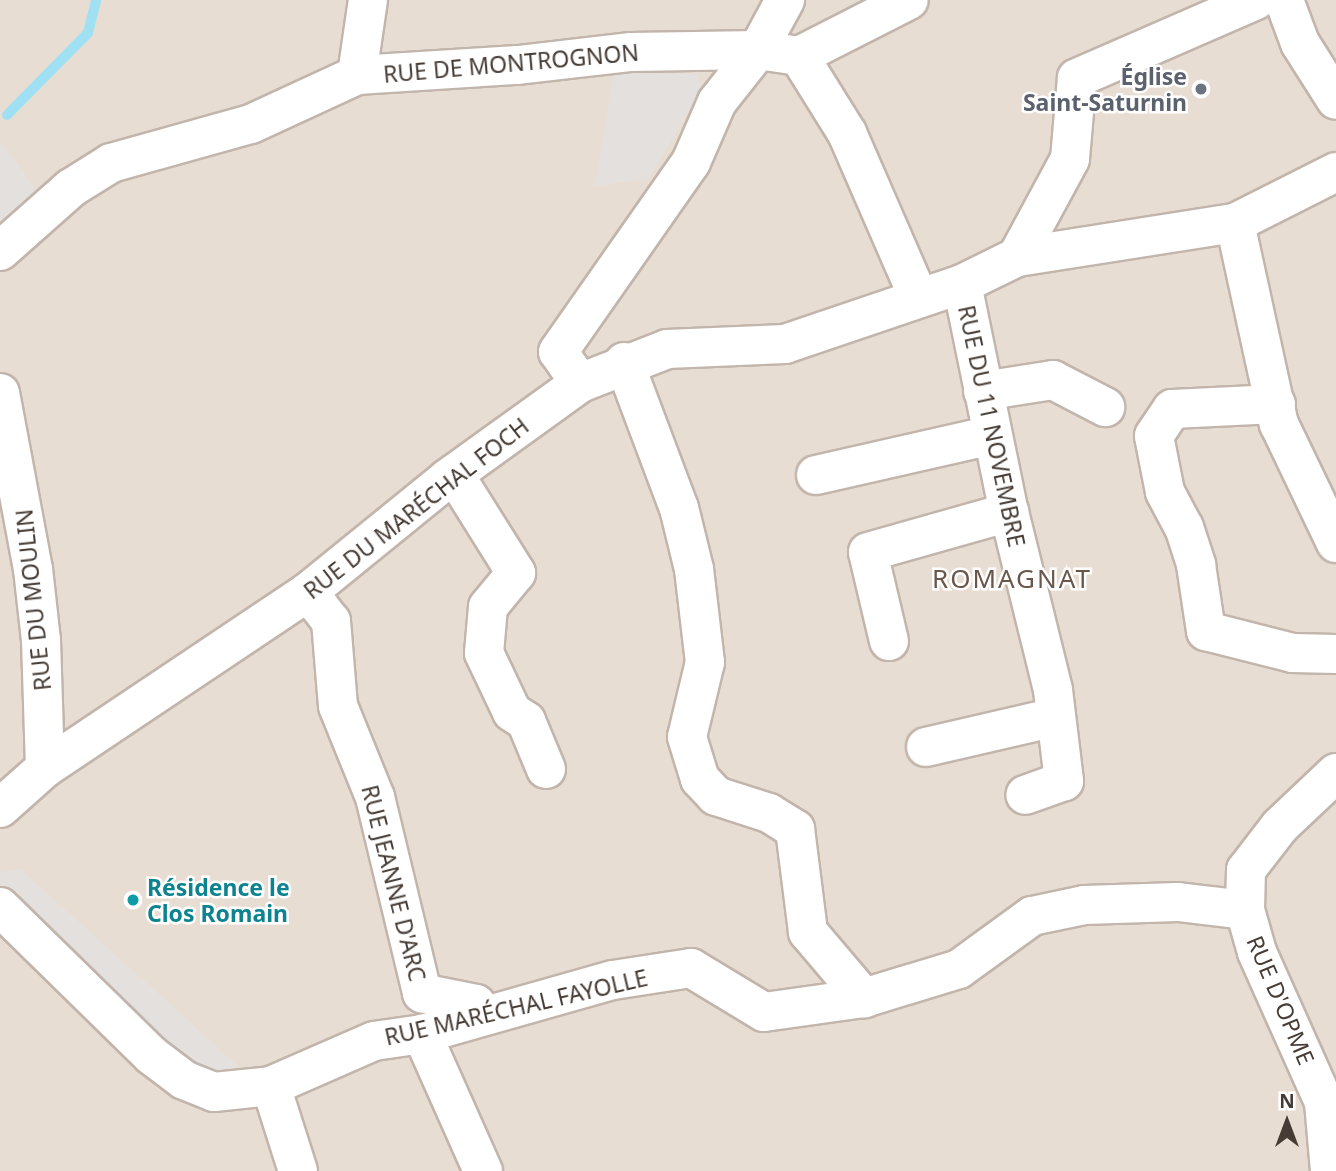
<!DOCTYPE html>
<meta charset="utf-8">
<style>
body{margin:0}
#map{position:relative;width:1336px;height:1171px;overflow:hidden;background:#f3ece5;font-family:"Noto Sans",sans-serif}
div>[style]{position:absolute}
.residential>*{inset:0;background:#e8ddd3;transform-origin:0 0}
.parking>*{inset:0;background:#e4e0de}
.stream>*{height:10px;margin:-5px;padding:0 5px;transform-origin:5px;border-radius:5px;background:#9fe1f3}
.roads{filter:drop-shadow(2px 0 #c2b5ab) drop-shadow(-2px 0 #c2b5ab) drop-shadow(0 2px #c2b5ab) drop-shadow(0 -2px #c2b5ab)}
.street>*{height:38px;margin:-19px;padding:0 19px;transform-origin:19px;border-radius:19px;background:#fff}
.dots>*{width:19px;height:19px;translate:-50% -50%;box-sizing:border-box;border:4px solid #fff;border-radius:50%}
span{translate:-50% -50%;white-space:nowrap;text-align:center;line-height:1.15;-webkit-text-stroke:5px #fff;paint-order:stroke}
.street-label{font-size:23px;color:#463c35}
.worship-label{font-size:23px;color:#5b616d;font-weight:700}
.right{translate:-100% -50%;text-align:right}
.culture-label{font-size:23px;color:#0d838f;font-weight:700}
.left{translate:0 -50%;text-align:left}
.quarter-label{font-size:26px;color:#69574b;letter-spacing:2px}
.north{position:absolute;left:1252px;top:1087px;width:70px;height:70px;-webkit-text-stroke:5px #fff;paint-order:stroke;rotate:0deg;font-size:19px;font-weight:700;line-height:28px;text-align:center;color:#463c35}
.north::after{content:'';display:block;margin:auto;width:24px;height:32px;background:#463c35;clip-path:polygon(50% 0,100% 100%,50% 72%,0 100%)}
</style>
<div id="map">
<div class="residential">
<div style="left:0;top:0;width:1336px;height:1171px"></div>
</div>
<div class="parking">
<div style="clip-path:polygon(615px 68px,696px 74px,703px 88px,648px 179px,595px 186px)"></div>
<div style="clip-path:polygon(0 141px,40px 196px,0 233px)"></div>
<div style="clip-path:polygon(21px 870px,170px 1004px,239px 1067px,221px 1073px,169px 1050px,0 885px,0 872px)"></div>
</div>
<div class="stream">
<div style="left:7px;top:115px;width:115px;rotate:-45.4deg"></div>
<div style="left:88px;top:33px;width:34px;rotate:-76deg"></div>
</div>
<div class="roads">
<div class="street">
<div style="left:1284px;top:0;width:46px;rotate:69.6deg"></div>
<div style="left:1300px;top:43px;width:67px;rotate:57.7deg"></div>
<div style="left:799px;top:56px;width:123px;rotate:-27deg"></div>
<div style="left:357px;top:75px;width:76px;rotate:-81.7deg"></div>
<div style="left:1235px;top:223px;width:206px;rotate:77.7deg"></div>
<div style="left:1279px;top:424px;width:132px;rotate:64.4deg"></div>
<div style="left:0;top:251px;width:95px;rotate:-41.6deg"></div>
<div style="left:71px;top:188px;width:47px;rotate:-32deg"></div>
<div style="left:111px;top:163px;width:145px;rotate:-15.6deg"></div>
<div style="left:251px;top:124px;width:117px;rotate:-24.8deg"></div>
<div style="left:357px;top:75px;width:161px;rotate:-3.6deg"></div>
<div style="left:518px;top:65px;width:114px;rotate:-6.6deg"></div>
<div style="left:631px;top:52px;width:127px;rotate:-0.9deg"></div>
<div style="left:758px;top:50px;width:41px;rotate:8.3deg"></div>
<div style="left:799px;top:56px;width:91px;rotate:58.1deg"></div>
<div style="left:847px;top:133px;width:178px;rotate:66.5deg"></div>
<div style="left:1017px;top:257px;width:111px;rotate:-61.6deg"></div>
<div style="left:1070px;top:159px;width:81px;rotate:-85.1deg"></div>
<div style="left:1077px;top:78px;width:195px;rotate:-23.5deg"></div>
<div style="left:962px;top:284px;width:233px;rotate:78.4deg"></div>
<div style="left:1009px;top:512px;width:183px;rotate:76.1deg"></div>
<div style="left:1053px;top:690px;width:92px;rotate:83.1deg"></div>
<div style="left:1064px;top:781px;width:41px;rotate:160.3deg"></div>
<div style="left:624px;top:362px;width:156px;rotate:69.4deg"></div>
<div style="left:679px;top:508px;width:63px;rotate:76.2deg"></div>
<div style="left:694px;top:569px;width:94px;rotate:83.3deg"></div>
<div style="left:705px;top:662px;width:77px;rotate:103.5deg"></div>
<div style="left:687px;top:737px;width:44px;rotate:72.8deg"></div>
<div style="left:700px;top:779px;width:23px;rotate:47deg"></div>
<div style="left:716px;top:796px;width:56px;rotate:17.8deg"></div>
<div style="left:769px;top:813px;width:31px;rotate:32deg"></div>
<div style="left:795px;top:829px;width:104px;rotate:82.8deg"></div>
<div style="left:808px;top:932px;width:87px;rotate:49.7deg"></div>
<div style="left:580px;top:383px;width:38px;rotate:-125deg"></div>
<div style="left:558px;top:352px;width:232px;rotate:-55deg"></div>
<div style="left:691px;top:162px;width:65px;rotate:-66.6deg"></div>
<div style="left:717px;top:102px;width:66px;rotate:-51.7deg"></div>
<div style="left:758px;top:50px;width:57px;rotate:-61.6deg"></div>
<div style="left:983px;top:391px;width:71px;rotate:-8.9deg"></div>
<div style="left:1053px;top:380px;width:59px;rotate:27.4deg"></div>
<div style="left:0;top:393px;width:179px;rotate:79.4deg"></div>
<div style="left:33px;top:569px;width:71px;rotate:83.6deg"></div>
<div style="left:41px;top:640px;width:128px;rotate:88.2deg"></div>
<div style="left:1276px;top:404px;width:104px;rotate:177.2deg"></div>
<div style="left:1172px;top:409px;width:32px;rotate:124deg"></div>
<div style="left:1154px;top:436px;width:57px;rotate:78.9deg"></div>
<div style="left:1165px;top:492px;width:40px;rotate:62deg"></div>
<div style="left:1184px;top:527px;width:40px;rotate:72deg"></div>
<div style="left:1196px;top:565px;width:67px;rotate:81.4deg"></div>
<div style="left:1206px;top:631px;width:90px;rotate:14.2deg"></div>
<div style="left:1293px;top:653px;width:43px;rotate:1.3deg"></div>
<div style="left:454px;top:474px;width:117px;rotate:57.9deg"></div>
<div style="left:516px;top:573px;width:44px;rotate:129.5deg"></div>
<div style="left:488px;top:607px;width:46px;rotate:95deg"></div>
<div style="left:484px;top:653px;width:65px;rotate:64.6deg"></div>
<div style="left:512px;top:712px;width:17px;rotate:33deg"></div>
<div style="left:526px;top:721px;width:52px;rotate:67.4deg"></div>
<div style="left:816px;top:475px;width:180px;rotate:-12.8deg"></div>
<div style="left:308px;top:592px;width:37px;rotate:52deg"></div>
<div style="left:331px;top:621px;width:85px;rotate:85.3deg"></div>
<div style="left:338px;top:706px;width:98px;rotate:67.9deg"></div>
<div style="left:375px;top:797px;width:202px;rotate:76.5deg"></div>
<div style="left:422px;top:993px;width:55px;rotate:11.5deg"></div>
<div style="left:476px;top:1004px;width:14px;rotate:60deg"></div>
<div style="left:889px;top:641px;width:91px;rotate:-103.3deg"></div>
<div style="left:868px;top:552px;width:147px;rotate:-15.8deg"></div>
<div style="left:926px;top:747px;width:133px;rotate:-13deg"></div>
<div style="left:0;top:808px;width:60px;rotate:-41.6deg"></div>
<div style="left:45px;top:768px;width:316px;rotate:-33.8deg"></div>
<div style="left:308px;top:592px;width:179px;rotate:-39.1deg"></div>
<div style="left:447px;top:479px;width:164px;rotate:-35.8deg"></div>
<div style="left:580px;top:383px;width:93px;rotate:-21.3deg"></div>
<div style="left:667px;top:349px;width:118px;rotate:-2.4deg"></div>
<div style="left:785px;top:344px;width:187px;rotate:-18.7deg"></div>
<div style="left:962px;top:284px;width:61px;rotate:-26.1deg"></div>
<div style="left:1017px;top:257px;width:221px;rotate:-8.9deg"></div>
<div style="left:1235px;top:223px;width:113px;rotate:-26.8deg"></div>
<div style="left:0;top:907px;width:211px;rotate:44.4deg"></div>
<div style="left:151px;top:1055px;width:41px;rotate:37.1deg"></div>
<div style="left:184px;top:1080px;width:32px;rotate:22deg"></div>
<div style="left:214px;top:1092px;width:57px;rotate:-6deg"></div>
<div style="left:271px;top:1086px;width:112px;rotate:-23.6deg"></div>
<div style="left:374px;top:1041px;width:49px;rotate:-8.3deg"></div>
<div style="left:422px;top:1034px;width:198px;rotate:-15.8deg"></div>
<div style="left:613px;top:980px;width:79px;rotate:-8.7deg"></div>
<div style="left:691px;top:968px;width:85px;rotate:31.1deg"></div>
<div style="left:764px;top:1012px;width:101px;rotate:-8deg"></div>
<div style="left:864px;top:998px;width:99px;rotate:-17deg"></div>
<div style="left:959px;top:969px;width:90px;rotate:-36deg"></div>
<div style="left:1032px;top:916px;width:53px;rotate:-11.9deg"></div>
<div style="left:1084px;top:905px;width:94px;rotate:-1.8deg"></div>
<div style="left:1178px;top:902px;width:67px;rotate:6.8deg"></div>
<div style="left:422px;top:1034px;width:150px;rotate:66deg"></div>
<div style="left:271px;top:1086px;width:89px;rotate:72.4deg"></div>
<div style="left:1330px;top:1171px;width:69px;rotate:-95deg"></div>
<div style="left:1324px;top:1102px;width:164px;rotate:-114.1deg"></div>
<div style="left:1257px;top:952px;width:44px;rotate:-105.9deg"></div>
<div style="left:1245px;top:910px;width:40px;rotate:-88.6deg"></div>
<div style="left:1246px;top:870px;width:56px;rotate:-52.3deg"></div>
<div style="left:1280px;top:826px;width:77px;rotate:-43.4deg"></div>
</div>
</div>
<div class="dots">
<div style="left:1201px;top:89px;background:#6b7280"></div>
<div style="left:133px;top:900px;background:#0f9aa8"></div>
</div>
<div class="street-label">
<span style="left:511px;top:63px;rotate:-5deg">RUE DE MONTROGNON</span>
<span style="left:992px;top:426px;rotate:78deg">RUE DU 11 NOVEMBRE</span>
<span style="left:416px;top:508px;rotate:-38deg">RUE DU MARÉCHAL FOCH</span>
<span style="left:33px;top:600px;rotate:-96deg">RUE DU MOULIN</span>
<span style="left:394px;top:883px;rotate:76deg">RUE JEANNE D'ARC</span>
<span style="left:1281px;top:1000px;rotate:67deg">RUE D'OPME</span>
<span style="left:516px;top:1007px;rotate:-13deg">RUE MARÉCHAL FAYOLLE</span>
</div>
<div class="worship-label">
<span class="right" style="left:1187px;top:89px">Église<br>Saint-Saturnin</span>
</div>
<div class="culture-label">
<span class="left" style="left:147px;top:900px">Résidence le<br>Clos Romain</span>
</div>
<div class="quarter-label">
<span style="left:1012px;top:579px">ROMAGNAT</span>
</div>
<div class="north">N</div>
</div>
